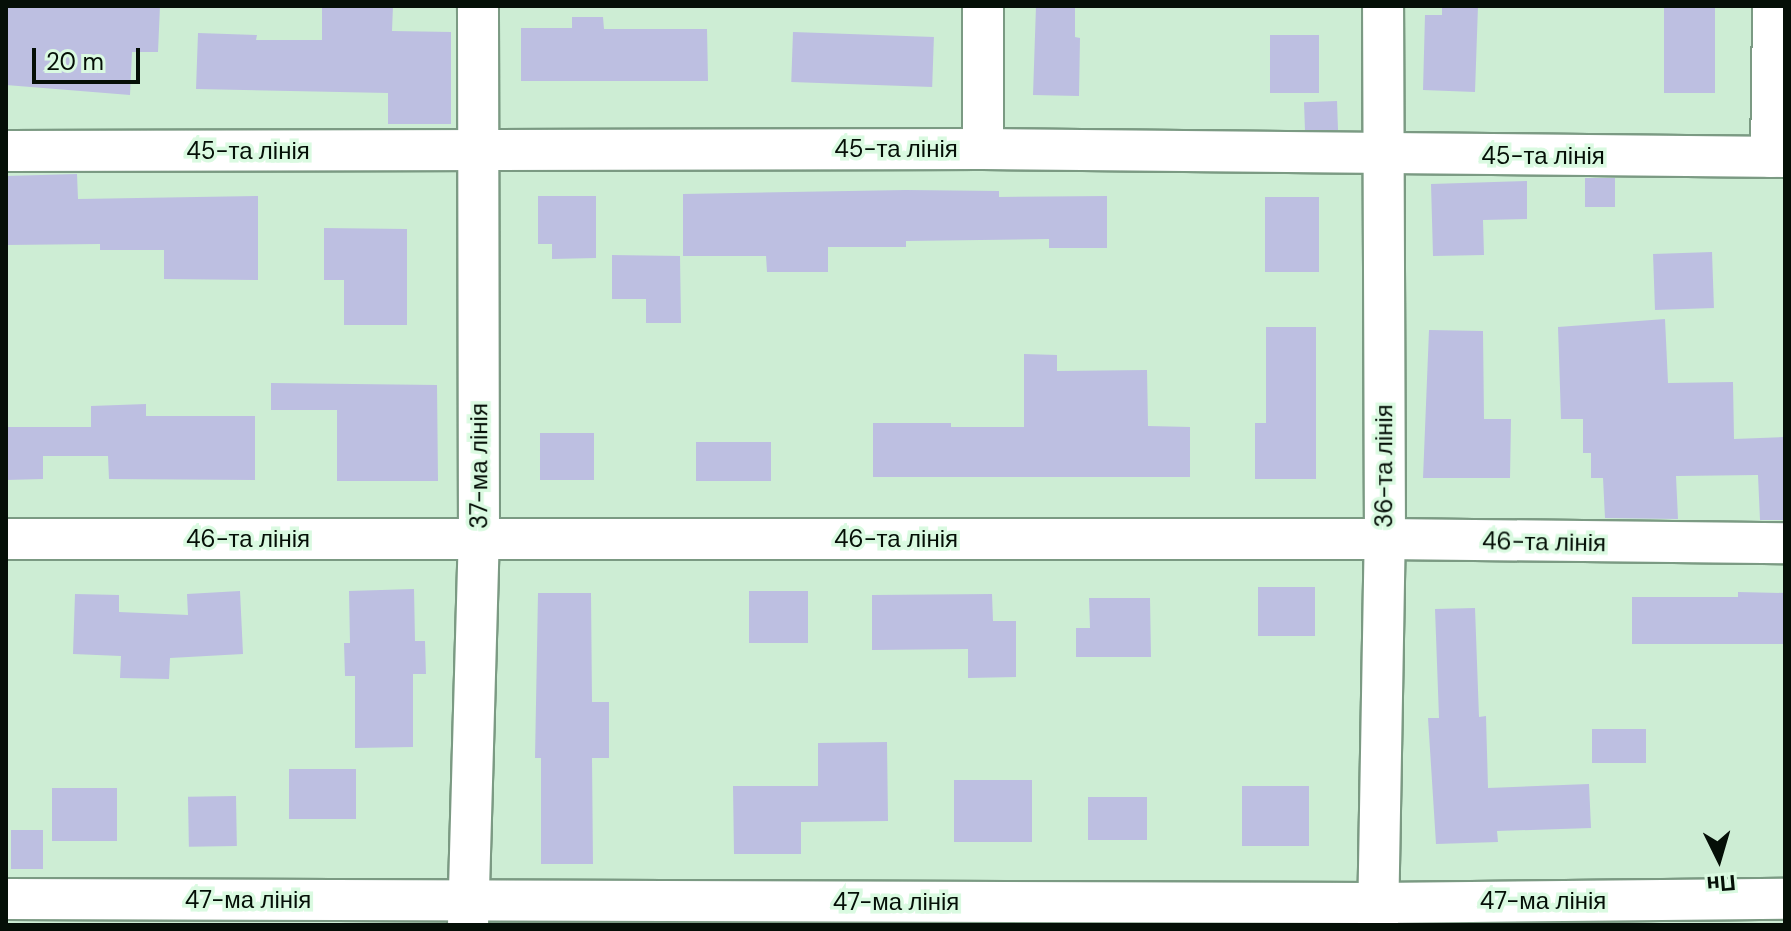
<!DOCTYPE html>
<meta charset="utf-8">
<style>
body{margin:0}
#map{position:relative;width:1791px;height:931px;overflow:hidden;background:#cdedd4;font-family:"DM Sans",sans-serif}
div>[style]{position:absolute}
.building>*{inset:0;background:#bdbfe1;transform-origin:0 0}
.roads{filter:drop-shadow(2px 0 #7b9a83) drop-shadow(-2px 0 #7b9a83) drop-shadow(0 2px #7b9a83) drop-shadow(0 -2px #7b9a83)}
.minor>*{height:40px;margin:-20px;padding:0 20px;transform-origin:20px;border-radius:20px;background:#fff}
span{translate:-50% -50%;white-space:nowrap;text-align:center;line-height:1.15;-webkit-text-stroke:7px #dafae1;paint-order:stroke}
.street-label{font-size:24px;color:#050f07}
.frame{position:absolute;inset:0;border:8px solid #050f07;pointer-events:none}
.north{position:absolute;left:1679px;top:819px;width:80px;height:80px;-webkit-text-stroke:6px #dafae1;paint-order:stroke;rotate:175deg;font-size:22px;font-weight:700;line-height:32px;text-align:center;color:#050f07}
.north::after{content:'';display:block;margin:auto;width:28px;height:36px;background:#050f07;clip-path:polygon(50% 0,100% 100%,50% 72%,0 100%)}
.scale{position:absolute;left:32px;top:48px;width:108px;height:36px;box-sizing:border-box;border:4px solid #050f07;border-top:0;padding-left:10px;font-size:24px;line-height:28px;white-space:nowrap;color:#050f07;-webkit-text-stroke:6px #dafae1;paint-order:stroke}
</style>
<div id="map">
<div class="building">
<div style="clip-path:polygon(6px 6px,160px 6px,158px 52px,132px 52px,130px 95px,6px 85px)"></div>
<div style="clip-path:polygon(322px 6px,393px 6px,392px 31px,451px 32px,451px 124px,388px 124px,388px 93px,196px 89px,198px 33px,257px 35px,256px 40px,322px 40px)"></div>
<div style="clip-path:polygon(1036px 6px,1075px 6px,1075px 37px,1080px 38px,1079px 96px,1033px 95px)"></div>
<div style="clip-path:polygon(1442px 6px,1478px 6px,1475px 92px,1423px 90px,1425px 15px,1442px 15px)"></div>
<div style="left:1664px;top:6px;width:51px;height:87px"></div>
<div style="clip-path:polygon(572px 17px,603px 17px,604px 29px,707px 29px,708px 81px,521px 81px,521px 28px,572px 28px)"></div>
<div style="left:793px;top:32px;width:141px;height:50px;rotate:2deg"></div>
<div style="left:1270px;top:35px;width:49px;height:58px"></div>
<div style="left:1337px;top:101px;width:29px;height:33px;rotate:88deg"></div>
<div style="clip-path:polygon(77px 174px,78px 199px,258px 196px,258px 280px,164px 279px,164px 250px,100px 250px,100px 244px,6px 245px,6px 176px)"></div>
<div style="left:1585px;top:178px;width:30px;height:29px"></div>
<div style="clip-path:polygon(1527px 181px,1527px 219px,1483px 220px,1484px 255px,1433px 256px,1431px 184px)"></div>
<div style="clip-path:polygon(906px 190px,999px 191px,999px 197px,1107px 196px,1107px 248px,1049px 248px,1049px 239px,906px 241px,906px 247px,828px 247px,828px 272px,767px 272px,766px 256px,683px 256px,683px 194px)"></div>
<div style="clip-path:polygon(538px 196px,596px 196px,596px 258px,552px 259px,552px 244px,538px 244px)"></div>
<div style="left:1265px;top:197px;width:54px;height:75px"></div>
<div style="clip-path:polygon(324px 228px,407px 229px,407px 325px,344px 325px,344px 280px,324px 280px)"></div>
<div style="left:1712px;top:252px;width:56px;height:59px;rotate:88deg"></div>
<div style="clip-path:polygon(612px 255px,680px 256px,681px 323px,646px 323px,646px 299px,612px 299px)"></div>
<div style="clip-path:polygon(1665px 319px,1668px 383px,1733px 382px,1734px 439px,1785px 437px,1785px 520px,1760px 520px,1758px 475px,1676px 476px,1678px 519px,1605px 518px,1603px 478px,1591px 478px,1591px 453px,1583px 453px,1583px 419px,1561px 419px,1558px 327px)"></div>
<div style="clip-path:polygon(1266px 327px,1316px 327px,1316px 479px,1255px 479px,1255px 423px,1266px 423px)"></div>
<div style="clip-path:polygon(1429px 330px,1483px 331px,1484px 419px,1511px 419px,1510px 478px,1423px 478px)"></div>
<div style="clip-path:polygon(1024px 354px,1057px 355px,1057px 371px,1147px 370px,1148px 426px,1190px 427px,1190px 477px,873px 477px,873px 423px,951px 423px,951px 427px,1024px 427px)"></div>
<div style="clip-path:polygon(271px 383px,437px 385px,438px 481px,337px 481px,337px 410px,271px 410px)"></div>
<div style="clip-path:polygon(146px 404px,146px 416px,255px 416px,255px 480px,109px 479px,108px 456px,43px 456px,43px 479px,6px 480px,6px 427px,91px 427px,91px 406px)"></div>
<div style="left:540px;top:433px;width:54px;height:47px"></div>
<div style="left:696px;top:442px;width:75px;height:39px"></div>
<div style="left:1258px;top:587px;width:57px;height:49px"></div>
<div style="clip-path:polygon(414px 589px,415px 641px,425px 641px,426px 674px,413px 674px,413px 747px,355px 748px,355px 676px,345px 676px,344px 643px,350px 643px,349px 591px)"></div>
<div style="clip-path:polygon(240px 591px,243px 654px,170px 658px,169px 679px,120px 678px,121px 656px,73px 654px,75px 594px,119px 595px,119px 612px,188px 615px,187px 594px)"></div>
<div style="left:808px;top:591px;width:52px;height:59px;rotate:90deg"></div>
<div style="clip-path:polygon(1738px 592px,1785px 593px,1785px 644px,1632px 644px,1632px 597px,1738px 597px)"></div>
<div style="clip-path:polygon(538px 593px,591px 593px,592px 702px,609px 702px,609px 758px,592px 758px,593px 864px,541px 864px,541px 758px,535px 758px)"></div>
<div style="clip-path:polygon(992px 594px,993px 621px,1016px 621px,1016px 677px,968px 678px,968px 649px,872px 650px,872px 595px)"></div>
<div style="clip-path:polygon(1089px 598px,1150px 598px,1151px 657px,1076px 657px,1076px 628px,1090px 628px)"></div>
<div style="clip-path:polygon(1475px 608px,1479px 717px,1486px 716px,1488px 788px,1589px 784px,1591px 828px,1497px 831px,1498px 842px,1436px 844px,1428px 718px,1439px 718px,1435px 609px)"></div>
<div style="left:1592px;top:729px;width:54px;height:34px"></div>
<div style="clip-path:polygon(887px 742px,888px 821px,801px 822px,801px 854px,734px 854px,733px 786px,818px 786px,818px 743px)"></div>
<div style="left:289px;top:769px;width:67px;height:50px"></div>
<div style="left:954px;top:780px;width:78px;height:62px"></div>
<div style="left:1242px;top:786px;width:67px;height:60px"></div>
<div style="left:52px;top:788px;width:65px;height:53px"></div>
<div style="left:236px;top:796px;width:50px;height:48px;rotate:89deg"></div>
<div style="left:1088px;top:797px;width:59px;height:43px"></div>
<div style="left:11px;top:830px;width:32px;height:39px"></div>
</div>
<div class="roads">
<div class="minor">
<div style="left:983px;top:6px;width:143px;rotate:90deg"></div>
<div style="left:6px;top:151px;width:977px;rotate:-0.12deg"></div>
<div style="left:983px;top:149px;width:802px;rotate:0.57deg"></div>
<div style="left:1771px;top:157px;width:151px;rotate:-89.2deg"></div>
<div style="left:6px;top:539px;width:1379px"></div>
<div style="left:1385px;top:539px;width:400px;rotate:0.6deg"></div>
<div style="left:6px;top:899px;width:1371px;rotate:0.17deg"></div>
<div style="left:1377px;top:903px;width:408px;rotate:-0.6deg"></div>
<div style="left:468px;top:925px;width:386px;rotate:-88.4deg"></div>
<div style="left:479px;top:539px;width:533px;rotate:-90.11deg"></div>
<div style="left:1378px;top:925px;width:386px;rotate:-89deg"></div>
<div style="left:1385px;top:539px;width:533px;rotate:-90.21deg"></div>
</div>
</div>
<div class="street-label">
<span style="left:896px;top:149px">45-та лінія</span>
<span style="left:248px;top:151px">45-та лінія</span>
<span style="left:1543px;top:156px">45-та лінія</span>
<span style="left:479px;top:466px;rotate:-90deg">37-ма лінія</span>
<span style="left:1384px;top:466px;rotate:-90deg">36-та лінія</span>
<span style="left:248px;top:539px">46-та лінія</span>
<span style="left:896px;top:539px">46-та лінія</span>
<span style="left:1544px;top:542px;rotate:1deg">46-та лінія</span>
<span style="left:248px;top:900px">47-ма лінія</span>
<span style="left:1543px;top:901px">47-ма лінія</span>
<span style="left:896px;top:902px">47-ма лінія</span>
</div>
<div class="frame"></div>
<div class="north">Пн</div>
<div class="scale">20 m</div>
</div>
